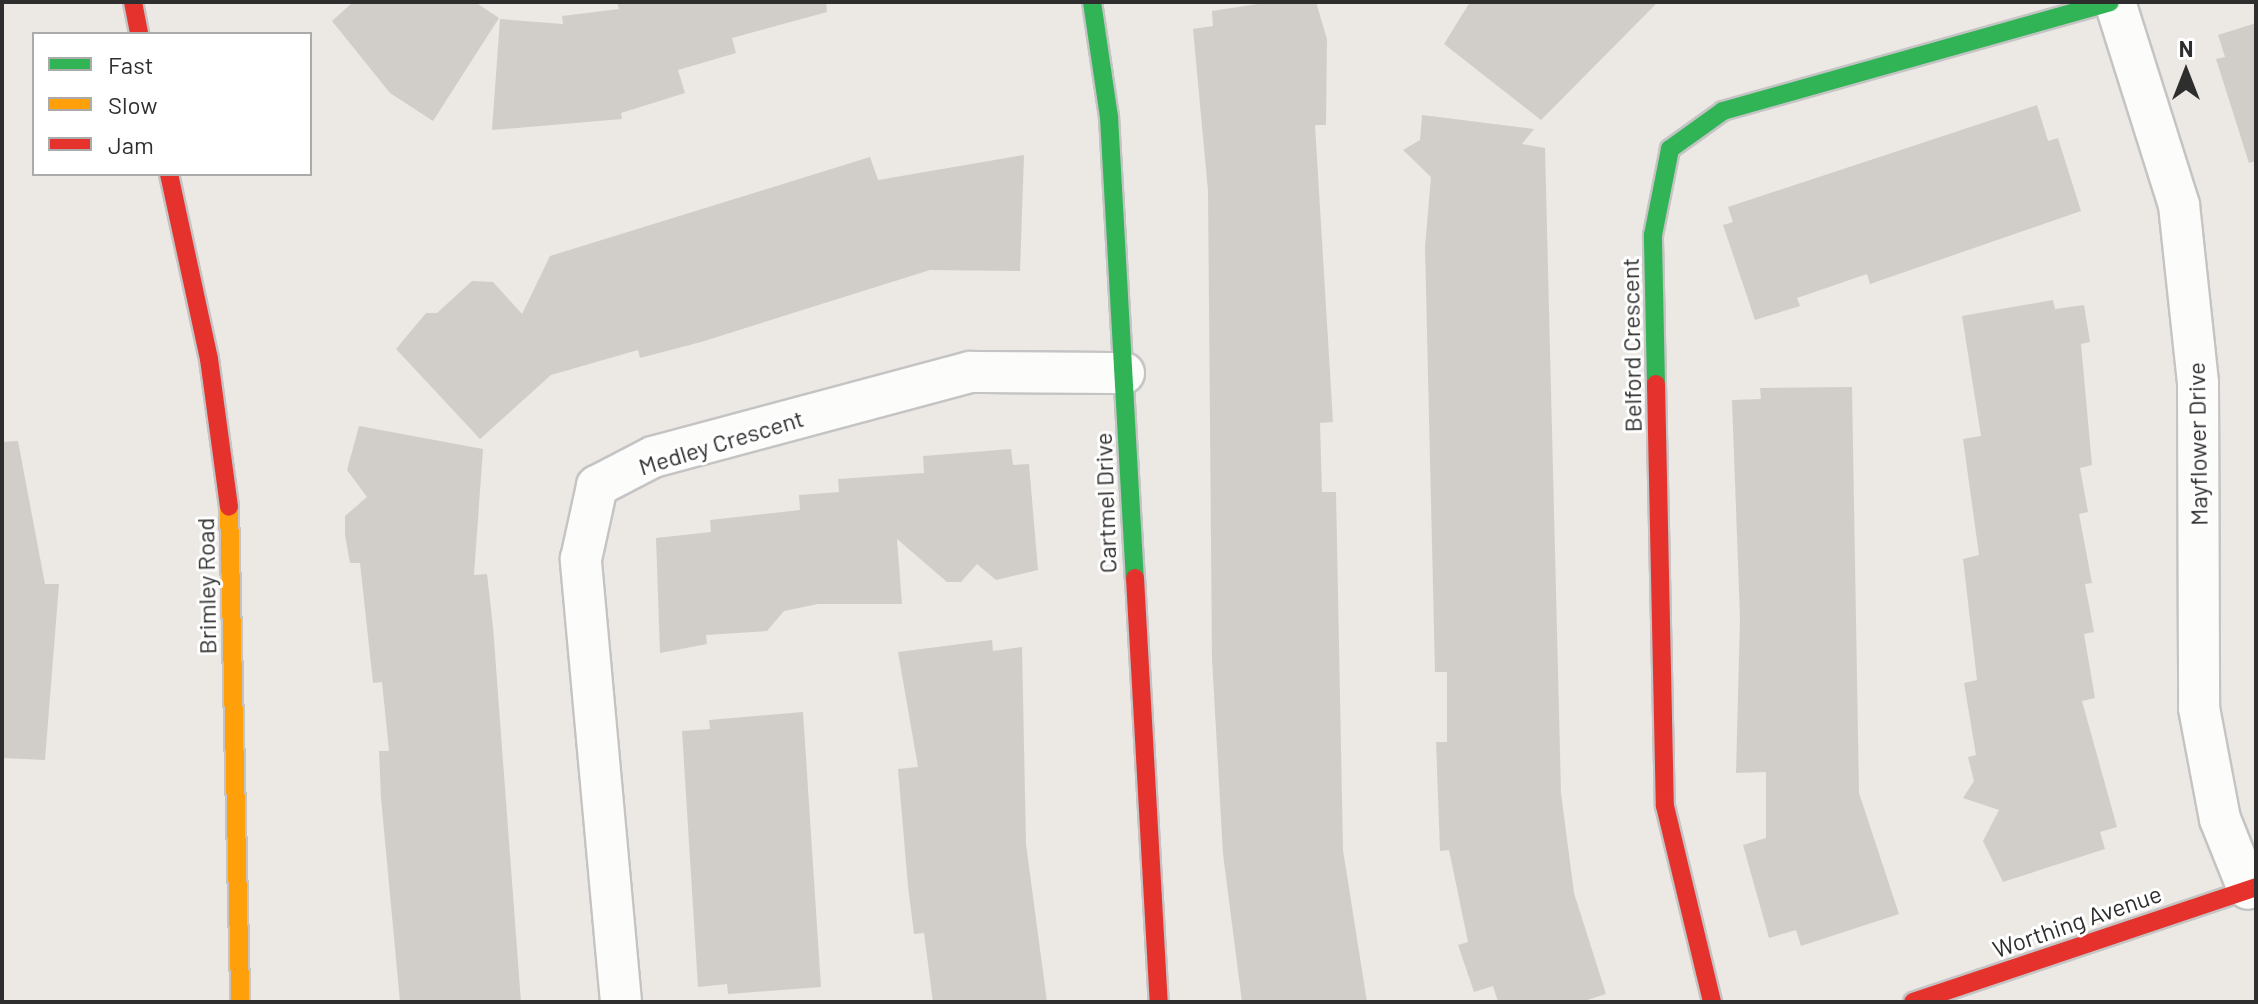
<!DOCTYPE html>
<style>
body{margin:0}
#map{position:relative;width:2258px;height:1004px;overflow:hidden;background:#ece8e4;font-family:Barlow,sans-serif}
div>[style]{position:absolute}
.building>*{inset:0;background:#d1ceca}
.roads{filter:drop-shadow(2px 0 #c5c4c5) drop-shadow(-2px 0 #c5c4c5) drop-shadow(0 2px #c5c4c5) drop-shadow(0 -2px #c5c4c5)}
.street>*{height:40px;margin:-20px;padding:0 20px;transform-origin:20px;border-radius:20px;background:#fcfcfb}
.fast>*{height:18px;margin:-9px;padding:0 9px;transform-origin:9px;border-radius:9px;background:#30b455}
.slow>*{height:18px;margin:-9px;padding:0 9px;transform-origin:9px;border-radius:9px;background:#ff9f0a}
.jam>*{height:18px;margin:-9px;padding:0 9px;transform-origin:9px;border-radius:9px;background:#e5322d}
span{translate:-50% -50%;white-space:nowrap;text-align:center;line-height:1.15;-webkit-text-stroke:6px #fff;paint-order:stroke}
.street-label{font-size:24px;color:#2e2e2e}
.frame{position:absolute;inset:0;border:4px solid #2e2e2e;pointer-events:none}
.legend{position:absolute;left:32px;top:32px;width:280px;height:144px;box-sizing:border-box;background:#fff;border:2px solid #ababab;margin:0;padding:10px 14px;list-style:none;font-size:24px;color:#2e2e2e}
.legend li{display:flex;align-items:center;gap:16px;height:40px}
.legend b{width:40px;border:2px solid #ababab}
.north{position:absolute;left:2146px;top:32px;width:80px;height:80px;-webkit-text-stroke:6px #fff;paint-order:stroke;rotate:0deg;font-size:22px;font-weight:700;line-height:32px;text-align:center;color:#2e2e2e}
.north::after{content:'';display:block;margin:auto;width:28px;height:36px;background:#2e2e2e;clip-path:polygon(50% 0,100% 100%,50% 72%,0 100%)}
</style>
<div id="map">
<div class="building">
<div style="clip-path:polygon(353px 2px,475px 2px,499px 18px,433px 121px,390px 93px,332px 21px)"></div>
<div style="clip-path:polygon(617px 2px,826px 2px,827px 12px,732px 38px,736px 53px,678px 70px,685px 93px,621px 113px,622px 119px,492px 130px,500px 19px,563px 24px,562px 16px,619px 9px)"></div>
<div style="clip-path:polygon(1271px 2px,1316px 2px,1327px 39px,1326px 125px,1315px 125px,1333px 422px,1320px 423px,1322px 492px,1336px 492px,1343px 850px,1367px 1002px,1242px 1002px,1223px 854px,1212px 659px,1208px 191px,1193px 29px,1213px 26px,1212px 11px)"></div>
<div style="clip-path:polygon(1470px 2px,1658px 2px,1541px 120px,1444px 44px)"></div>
<div style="clip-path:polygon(2256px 23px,2256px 161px,2249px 163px,2216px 59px,2225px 57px,2218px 35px)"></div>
<div style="clip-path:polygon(2037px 105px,2048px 141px,2058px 138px,2081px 211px,1870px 284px,1867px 274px,1797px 298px,1800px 306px,1755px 320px,1723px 225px,1733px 222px,1728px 207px)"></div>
<div style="clip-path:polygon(1422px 115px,1534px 129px,1522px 144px,1545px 148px,1561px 793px,1574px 893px,1606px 994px,1581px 1002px,1498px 1002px,1493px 986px,1474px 992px,1458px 945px,1468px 942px,1449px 850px,1440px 851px,1436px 742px,1447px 742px,1447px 672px,1435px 672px,1425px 247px,1431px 177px,1403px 150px,1420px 140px)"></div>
<div style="clip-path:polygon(1024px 155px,1020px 271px,930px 270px,701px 342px,640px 358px,638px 350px,551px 375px,480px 439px,396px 349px,426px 313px,437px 313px,472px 281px,493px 282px,522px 314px,550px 256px,757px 192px,870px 157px,878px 180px)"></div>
<div style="clip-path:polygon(2053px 300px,2055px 309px,2084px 305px,2090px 342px,2081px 344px,2092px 465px,2080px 468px,2088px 512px,2079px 514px,2092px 583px,2085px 584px,2094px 632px,2084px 634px,2095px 698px,2082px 701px,2117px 827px,2100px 832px,2105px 849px,2003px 882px,1983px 841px,1999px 810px,1963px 798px,1974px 781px,1968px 757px,1976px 755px,1964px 683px,1977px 680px,1963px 559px,1979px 555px,1963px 439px,1981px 436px,1962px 316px)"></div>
<div style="clip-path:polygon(1852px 387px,1859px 793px,1899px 914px,1801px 946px,1796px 930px,1769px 938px,1743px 845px,1766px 838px,1766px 772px,1736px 773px,1740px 618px,1732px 400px,1761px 399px,1760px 388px)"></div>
<div style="clip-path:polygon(359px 426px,483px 449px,474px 575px,487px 574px,493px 627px,521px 1002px,400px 1002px,381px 798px,379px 751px,389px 751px,382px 682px,373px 683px,360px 563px,350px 563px,345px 535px,345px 516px,367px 497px,347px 470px)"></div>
<div style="clip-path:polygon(18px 441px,45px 584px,59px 584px,45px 760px,2px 758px,2px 442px)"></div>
<div style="clip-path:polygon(1011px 449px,1013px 465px,1029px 464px,1038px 570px,996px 580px,977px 564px,961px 582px,947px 582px,897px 539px,902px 604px,818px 604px,784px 611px,767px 631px,706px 635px,707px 644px,660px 653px,656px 538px,711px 532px,710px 520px,800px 510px,799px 495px,839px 492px,838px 479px,924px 473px,923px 456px)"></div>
<div style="clip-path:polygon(992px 640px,993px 651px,1022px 647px,1026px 844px,1047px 1002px,933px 1002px,924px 933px,914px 934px,908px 886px,898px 769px,918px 767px,898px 652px)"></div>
<div style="clip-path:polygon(803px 712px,821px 987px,728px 994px,727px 984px,698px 987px,682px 731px,710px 729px,709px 720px)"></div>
</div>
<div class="roads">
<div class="street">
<div style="left:2115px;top:2px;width:213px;rotate:72.5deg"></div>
<div style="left:2179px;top:205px;width:180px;rotate:83.9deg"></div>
<div style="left:2198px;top:384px;width:324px;rotate:89.8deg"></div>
<div style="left:2199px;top:708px;width:113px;rotate:79.3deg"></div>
<div style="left:2220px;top:819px;width:75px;rotate:68.2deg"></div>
<div style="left:621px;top:1002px;width:445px;rotate:-95.2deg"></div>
<div style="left:581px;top:559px;width:75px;rotate:-77.6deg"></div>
<div style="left:597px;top:486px;width:63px;rotate:-27.4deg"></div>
<div style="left:653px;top:457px;width:328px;rotate:-15deg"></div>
<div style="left:970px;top:372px;width:154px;rotate:0.4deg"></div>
</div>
<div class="fast">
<div style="left:1092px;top:2px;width:116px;rotate:81.6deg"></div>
<div style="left:1109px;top:117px;width:462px;rotate:86.8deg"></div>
<div style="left:1656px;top:384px;width:149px;rotate:-91.2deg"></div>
<div style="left:1653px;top:235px;width:88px;rotate:-78.8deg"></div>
<div style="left:1670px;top:149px;width:65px;rotate:-35.6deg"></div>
<div style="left:1723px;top:111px;width:402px;rotate:-15.7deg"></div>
</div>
<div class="slow">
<div style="left:229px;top:507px;width:495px;rotate:88.7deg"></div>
</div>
<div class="jam">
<div style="left:133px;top:2px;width:33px;rotate:79deg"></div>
<div style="left:169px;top:174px;width:189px;rotate:77.8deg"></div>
<div style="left:209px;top:359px;width:149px;rotate:82.3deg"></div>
<div style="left:1656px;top:384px;width:422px;rotate:88.8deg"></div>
<div style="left:1665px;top:806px;width:202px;rotate:76.5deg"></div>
<div style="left:1135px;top:578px;width:425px;rotate:86.8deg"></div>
<div style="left:1913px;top:1002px;width:362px;rotate:-18.5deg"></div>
</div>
</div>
<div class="street-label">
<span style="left:1631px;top:345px;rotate:-91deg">Belford Crescent</span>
<span style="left:721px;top:442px;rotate:-17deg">Medley Crescent</span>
<span style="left:2197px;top:444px;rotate:-91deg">Mayflower Drive</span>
<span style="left:1105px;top:503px;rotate:-92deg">Cartmel Drive</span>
<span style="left:206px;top:586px;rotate:-91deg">Brimley Road</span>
<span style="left:2077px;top:921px;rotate:-19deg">Worthing Avenue</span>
</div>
<div class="frame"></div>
<ul class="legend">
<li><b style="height:10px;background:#30b455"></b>Fast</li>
<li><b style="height:10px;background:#ff9f0a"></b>Slow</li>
<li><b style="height:10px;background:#e5322d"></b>Jam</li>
</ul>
<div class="north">N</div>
</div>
